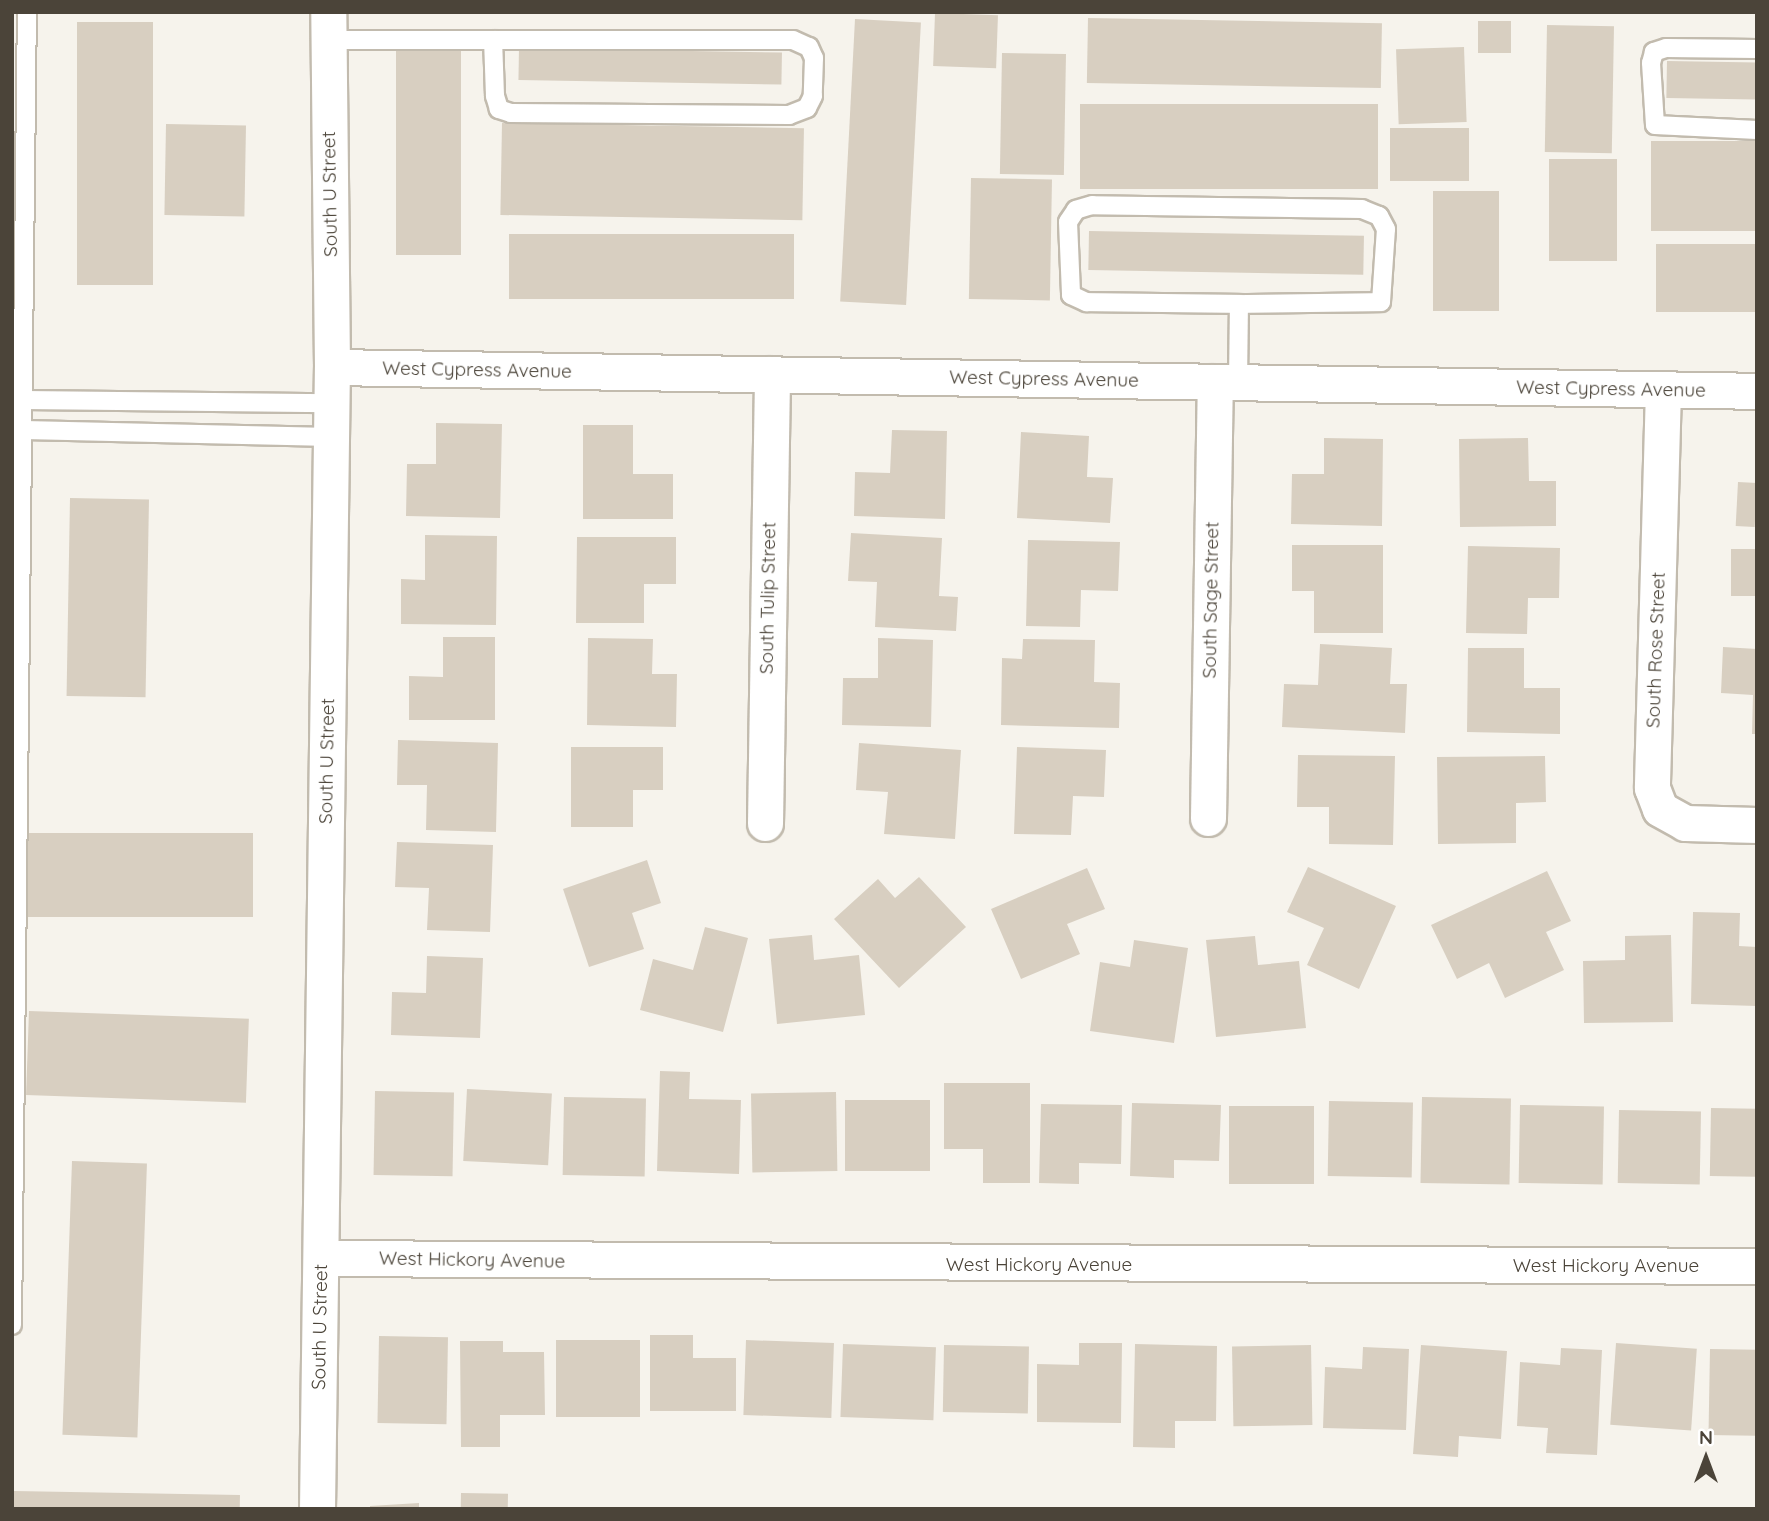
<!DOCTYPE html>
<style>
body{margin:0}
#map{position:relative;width:1769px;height:1521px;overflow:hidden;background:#f6f3ec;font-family:Quicksand,sans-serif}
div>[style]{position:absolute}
.building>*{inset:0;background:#d8cfc1;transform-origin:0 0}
.roads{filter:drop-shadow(2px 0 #c2bbae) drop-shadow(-2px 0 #c2bbae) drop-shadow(0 2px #c2bbae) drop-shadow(0 -2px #c2bbae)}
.lane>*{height:18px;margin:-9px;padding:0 9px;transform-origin:9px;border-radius:9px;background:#fff}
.street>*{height:35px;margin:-17.5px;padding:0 17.5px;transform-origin:17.5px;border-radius:17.5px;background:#fff}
span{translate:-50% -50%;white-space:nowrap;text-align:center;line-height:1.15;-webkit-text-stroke:7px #fff;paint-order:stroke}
.street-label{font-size:19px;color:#4b4439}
.frame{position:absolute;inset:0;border:14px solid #4b4439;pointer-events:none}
.north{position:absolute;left:1671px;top:1423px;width:70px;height:70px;-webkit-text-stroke:5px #fff;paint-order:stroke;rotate:0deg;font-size:19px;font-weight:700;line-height:28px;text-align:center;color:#4b4439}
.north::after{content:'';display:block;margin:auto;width:24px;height:32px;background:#4b4439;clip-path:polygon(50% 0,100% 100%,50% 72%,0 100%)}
</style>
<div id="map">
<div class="building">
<div style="left:935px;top:13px;width:63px;height:53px;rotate:2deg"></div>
<div style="left:1088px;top:18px;width:294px;height:65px;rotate:1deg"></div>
<div style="left:855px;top:19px;width:66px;height:283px;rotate:3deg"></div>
<div style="left:1478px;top:21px;width:33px;height:32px"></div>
<div style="left:77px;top:22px;width:76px;height:263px"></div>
<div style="left:1547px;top:25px;width:67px;height:127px;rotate:1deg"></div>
<div style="left:1464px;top:47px;width:75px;height:68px;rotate:88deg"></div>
<div style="left:519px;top:48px;width:263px;height:32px;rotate:1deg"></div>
<div style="left:396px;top:51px;width:65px;height:204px"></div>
<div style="left:1002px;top:53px;width:64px;height:121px;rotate:1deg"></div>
<div style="left:1667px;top:61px;width:90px;height:37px;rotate:1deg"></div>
<div style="left:1080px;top:104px;width:298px;height:85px"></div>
<div style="left:502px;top:123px;width:302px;height:92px;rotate:1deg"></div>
<div style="left:166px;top:124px;width:80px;height:91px;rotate:1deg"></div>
<div style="left:1390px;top:128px;width:79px;height:53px"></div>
<div style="left:1651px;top:141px;width:106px;height:90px"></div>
<div style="left:1549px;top:159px;width:68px;height:102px"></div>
<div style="left:971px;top:178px;width:81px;height:121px;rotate:1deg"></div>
<div style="left:1433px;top:191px;width:66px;height:120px"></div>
<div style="left:1089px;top:231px;width:275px;height:39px;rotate:1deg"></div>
<div style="left:794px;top:234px;width:65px;height:285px;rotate:90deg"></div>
<div style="left:1656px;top:244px;width:101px;height:68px"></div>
<div style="clip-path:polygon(436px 423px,502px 424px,500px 518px,406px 516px,407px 464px,436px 464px)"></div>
<div style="clip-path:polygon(583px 425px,633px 425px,633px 474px,673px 474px,673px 519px,583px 519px)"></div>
<div style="clip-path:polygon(892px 430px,947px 431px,945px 519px,854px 516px,855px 472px,890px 473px)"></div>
<div style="clip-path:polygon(1021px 432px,1089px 436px,1087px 477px,1113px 478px,1110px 523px,1017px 518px)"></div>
<div style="clip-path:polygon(1324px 438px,1383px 439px,1382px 526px,1291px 524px,1292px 474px,1324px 474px)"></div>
<div style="clip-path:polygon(1528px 438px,1529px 481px,1556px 481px,1556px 526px,1460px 527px,1459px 439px)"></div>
<div style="left:1738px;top:482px;width:19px;height:44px;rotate:3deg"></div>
<div style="left:70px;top:498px;width:79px;height:198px;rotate:1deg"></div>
<div style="clip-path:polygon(851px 533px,942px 538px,939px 596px,958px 597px,956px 631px,875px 627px,877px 582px,848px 581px)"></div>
<div style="clip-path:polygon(425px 535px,497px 536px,496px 625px,401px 624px,401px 579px,425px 580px)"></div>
<div style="clip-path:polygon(577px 537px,676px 537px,676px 584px,644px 584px,644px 623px,576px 623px)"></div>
<div style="clip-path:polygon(1028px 540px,1120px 542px,1118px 591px,1081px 590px,1080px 627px,1026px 626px)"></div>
<div style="clip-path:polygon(1292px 545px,1383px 545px,1383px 633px,1314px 633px,1314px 591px,1292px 591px)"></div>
<div style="clip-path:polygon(1468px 546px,1560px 548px,1559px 598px,1528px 598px,1527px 634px,1466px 633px)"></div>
<div style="left:1731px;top:549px;width:26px;height:47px"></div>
<div style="clip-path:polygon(443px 637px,495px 637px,495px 720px,409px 720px,409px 676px,443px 677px)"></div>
<div style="clip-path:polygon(588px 638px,653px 639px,652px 674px,677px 674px,676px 727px,587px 725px)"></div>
<div style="clip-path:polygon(878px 638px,933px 640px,931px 727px,842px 725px,843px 678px,878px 678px)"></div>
<div style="clip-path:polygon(1023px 639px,1095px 640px,1094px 682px,1120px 683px,1119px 728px,1001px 725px,1002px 658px,1022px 659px)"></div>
<div style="clip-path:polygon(1320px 644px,1392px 648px,1390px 684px,1407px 684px,1405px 733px,1282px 727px,1284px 684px,1318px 685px)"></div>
<div style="clip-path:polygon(1723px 647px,1757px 649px,1757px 734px,1752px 734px,1753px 695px,1721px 693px)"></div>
<div style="clip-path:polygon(1468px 648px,1524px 648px,1524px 688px,1560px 688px,1560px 734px,1467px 732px)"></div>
<div style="clip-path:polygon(398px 740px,498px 743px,496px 832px,426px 830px,427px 785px,397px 785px)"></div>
<div style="clip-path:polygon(859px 743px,961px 750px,955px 839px,884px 834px,888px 792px,856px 790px)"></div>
<div style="clip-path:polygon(571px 747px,663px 747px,663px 790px,633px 790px,633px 827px,571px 827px)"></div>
<div style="clip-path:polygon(1017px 747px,1106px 750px,1104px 797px,1073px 796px,1071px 835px,1014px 834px)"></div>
<div style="clip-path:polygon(1298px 755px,1395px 756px,1393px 845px,1329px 844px,1329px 807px,1297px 807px)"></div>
<div style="clip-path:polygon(1545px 756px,1546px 802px,1516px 803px,1516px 843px,1438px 844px,1437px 757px)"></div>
<div style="left:20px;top:833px;width:233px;height:84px"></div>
<div style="clip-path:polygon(397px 842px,493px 845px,490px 932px,427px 930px,429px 888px,395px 887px)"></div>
<div style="clip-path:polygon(647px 860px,661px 903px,632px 913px,644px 949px,589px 967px,563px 889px)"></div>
<div style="clip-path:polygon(1308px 867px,1396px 906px,1359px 989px,1307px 965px,1324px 928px,1287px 912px)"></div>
<div style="clip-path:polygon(1087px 868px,1105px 909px,1067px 924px,1080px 954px,1021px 979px,991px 909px)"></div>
<div style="clip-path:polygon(1547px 871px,1571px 921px,1546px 932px,1564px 970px,1505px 998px,1489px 963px,1457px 979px,1431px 925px)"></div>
<div style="clip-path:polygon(919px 877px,966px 927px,899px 988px,834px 919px,878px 879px,895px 898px)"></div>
<div style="clip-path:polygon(1693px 912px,1740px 913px,1739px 946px,1757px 947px,1757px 1006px,1691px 1004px)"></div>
<div style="clip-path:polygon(705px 927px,748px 938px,723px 1032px,640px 1010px,653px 959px,693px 970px)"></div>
<div style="clip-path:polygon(812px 935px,814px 960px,859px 955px,865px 1015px,777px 1024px,769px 939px)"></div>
<div style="clip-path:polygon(1671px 935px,1673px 1022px,1584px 1023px,1583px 961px,1625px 960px,1625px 936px)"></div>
<div style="clip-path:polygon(1255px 936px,1258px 965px,1299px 961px,1306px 1028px,1216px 1037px,1206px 940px)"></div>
<div style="clip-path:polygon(1134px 940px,1188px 948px,1174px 1043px,1090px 1031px,1100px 962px,1130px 967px)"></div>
<div style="clip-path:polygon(427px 956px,483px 958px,480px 1038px,391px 1035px,392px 992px,426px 993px)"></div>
<div style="left:29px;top:1011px;width:220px;height:84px;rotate:2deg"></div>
<div style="clip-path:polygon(660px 1071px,690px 1072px,689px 1099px,741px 1100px,739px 1174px,657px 1171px)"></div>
<div style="clip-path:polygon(944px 1083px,1030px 1083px,1030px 1183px,983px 1183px,983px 1149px,944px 1149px)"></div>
<div style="left:467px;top:1089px;width:85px;height:72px;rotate:3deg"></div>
<div style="left:375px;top:1091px;width:79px;height:84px;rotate:1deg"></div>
<div style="left:836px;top:1092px;width:79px;height:85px;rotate:89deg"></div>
<div style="left:564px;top:1097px;width:82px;height:78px;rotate:1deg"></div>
<div style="left:1422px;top:1097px;width:89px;height:86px;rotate:1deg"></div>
<div style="left:845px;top:1100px;width:85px;height:71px"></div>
<div style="left:1329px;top:1101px;width:84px;height:75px;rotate:1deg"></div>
<div style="clip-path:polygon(1132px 1103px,1221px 1105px,1219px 1161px,1174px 1160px,1174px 1178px,1130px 1176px)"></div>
<div style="clip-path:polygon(1041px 1104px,1122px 1105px,1121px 1164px,1079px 1163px,1079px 1184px,1039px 1183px)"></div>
<div style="left:1520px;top:1105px;width:84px;height:78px;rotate:1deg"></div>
<div style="left:1314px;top:1106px;width:78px;height:85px;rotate:90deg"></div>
<div style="left:1711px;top:1108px;width:46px;height:68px;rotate:1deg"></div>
<div style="left:1619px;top:1110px;width:82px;height:73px;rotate:1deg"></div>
<div style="left:72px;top:1161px;width:75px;height:274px;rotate:2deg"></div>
<div style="clip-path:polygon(650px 1335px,693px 1335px,693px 1358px,736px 1358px,736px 1411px,650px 1411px)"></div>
<div style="left:379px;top:1336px;width:69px;height:87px;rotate:1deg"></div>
<div style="left:556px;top:1340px;width:84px;height:77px"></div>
<div style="left:746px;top:1340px;width:88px;height:75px;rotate:2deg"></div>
<div style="clip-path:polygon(460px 1341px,503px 1341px,503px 1352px,544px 1352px,545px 1415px,500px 1415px,500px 1447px,461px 1447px)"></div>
<div style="clip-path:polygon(1079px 1343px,1122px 1343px,1121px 1423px,1037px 1422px,1037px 1364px,1079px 1365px)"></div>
<div style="left:1616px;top:1343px;width:81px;height:82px;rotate:4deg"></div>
<div style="left:843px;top:1344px;width:93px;height:73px;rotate:2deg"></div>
<div style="clip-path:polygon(1135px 1344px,1217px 1346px,1216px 1421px,1175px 1421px,1175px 1448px,1133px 1447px)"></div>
<div style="left:944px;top:1345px;width:85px;height:67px;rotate:1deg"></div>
<div style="left:1311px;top:1345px;width:80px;height:79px;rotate:89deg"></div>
<div style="clip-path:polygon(1421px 1345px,1507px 1351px,1501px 1439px,1459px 1436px,1458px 1457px,1413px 1454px)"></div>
<div style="clip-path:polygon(1363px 1347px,1409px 1349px,1406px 1430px,1323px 1428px,1325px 1367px,1362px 1369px)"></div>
<div style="clip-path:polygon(1561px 1348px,1602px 1350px,1597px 1455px,1546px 1453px,1548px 1428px,1517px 1426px,1520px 1362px,1560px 1365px)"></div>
<div style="left:1710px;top:1349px;width:47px;height:86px;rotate:1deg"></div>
<div style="left:14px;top:1491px;width:226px;height:18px;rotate:1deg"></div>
<div style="left:461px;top:1493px;width:47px;height:16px;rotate:1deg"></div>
<div style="clip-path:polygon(419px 1503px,419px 1509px,370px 1509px,370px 1506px)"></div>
</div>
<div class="roads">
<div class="lane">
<div style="left:328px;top:40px;width:465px"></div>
<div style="left:793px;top:40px;width:17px;rotate:24deg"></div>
<div style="left:809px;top:47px;width:12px;rotate:66deg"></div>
<div style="left:814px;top:58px;width:38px;rotate:92deg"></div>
<div style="left:813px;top:96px;width:13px;rotate:117deg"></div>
<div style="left:807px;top:108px;width:19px;rotate:159deg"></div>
<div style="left:789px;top:115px;width:278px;rotate:-179.6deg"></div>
<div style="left:511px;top:113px;width:13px;rotate:-162deg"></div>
<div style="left:499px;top:109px;width:14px;rotate:-107deg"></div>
<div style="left:495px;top:96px;width:56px;rotate:-92deg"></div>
<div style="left:1757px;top:49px;width:91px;rotate:-179.4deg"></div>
<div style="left:1666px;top:48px;width:13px;rotate:162deg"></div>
<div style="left:1654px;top:52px;width:11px;rotate:105deg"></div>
<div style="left:1651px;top:63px;width:62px;rotate:86.3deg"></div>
<div style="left:1655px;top:125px;width:102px;rotate:2.8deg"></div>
<div style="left:1238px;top:383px;width:79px;rotate:-89.3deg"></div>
<div style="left:1239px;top:304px;width:142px;rotate:-0.8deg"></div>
<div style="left:1381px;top:302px;width:73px;rotate:-86.1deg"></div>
<div style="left:1386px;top:229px;width:15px;rotate:-118deg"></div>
<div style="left:1379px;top:216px;width:18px;rotate:-158deg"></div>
<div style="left:1362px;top:209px;width:270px;rotate:-179.2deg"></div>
<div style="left:1092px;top:205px;width:17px;rotate:163deg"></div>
<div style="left:1076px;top:210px;width:14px;rotate:124deg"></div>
<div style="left:1068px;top:222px;width:73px;rotate:87.6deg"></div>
<div style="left:1071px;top:295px;width:17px;rotate:25deg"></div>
<div style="left:1086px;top:302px;width:153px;rotate:0.7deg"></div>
<div style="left:24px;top:400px;width:307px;rotate:0.6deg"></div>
<div style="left:24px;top:430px;width:307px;rotate:1.3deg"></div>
<div style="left:12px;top:1325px;width:1313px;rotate:-89.35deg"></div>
</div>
<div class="street">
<div style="left:332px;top:367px;width:1425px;rotate:0.96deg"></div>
<div style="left:1663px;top:389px;width:399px;rotate:91.6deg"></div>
<div style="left:1652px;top:788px;width:22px;rotate:69deg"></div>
<div style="left:1660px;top:809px;width:29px;rotate:29deg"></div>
<div style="left:1685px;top:823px;width:72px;rotate:1.6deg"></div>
<div style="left:1208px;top:818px;width:436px;rotate:-89.1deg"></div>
<div style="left:765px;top:823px;width:449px;rotate:-89.1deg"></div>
<div style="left:321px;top:1258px;width:1436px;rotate:0.32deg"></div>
<div style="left:317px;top:1509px;width:1142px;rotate:-89.25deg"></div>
<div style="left:332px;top:367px;width:355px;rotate:-90.6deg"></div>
</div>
</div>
<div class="street-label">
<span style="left:330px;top:194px;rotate:-91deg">South U Street</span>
<span style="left:477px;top:370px;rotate:1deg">West Cypress Avenue</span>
<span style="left:1044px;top:379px;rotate:1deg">West Cypress Avenue</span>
<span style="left:1611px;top:389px;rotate:1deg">West Cypress Avenue</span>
<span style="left:768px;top:598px;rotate:-89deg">South Tulip Street</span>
<span style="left:1211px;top:600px;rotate:-89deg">South Sage Street</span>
<span style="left:1656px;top:650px;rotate:-88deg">South Rose Street</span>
<span style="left:327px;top:761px;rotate:-89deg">South U Street</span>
<span style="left:472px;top:1260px;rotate:1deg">West Hickory Avenue</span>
<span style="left:1039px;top:1265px">West Hickory Avenue</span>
<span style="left:1606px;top:1266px">West Hickory Avenue</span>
<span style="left:320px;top:1327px;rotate:-89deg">South U Street</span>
</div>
<div class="frame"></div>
<div class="north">N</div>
</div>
